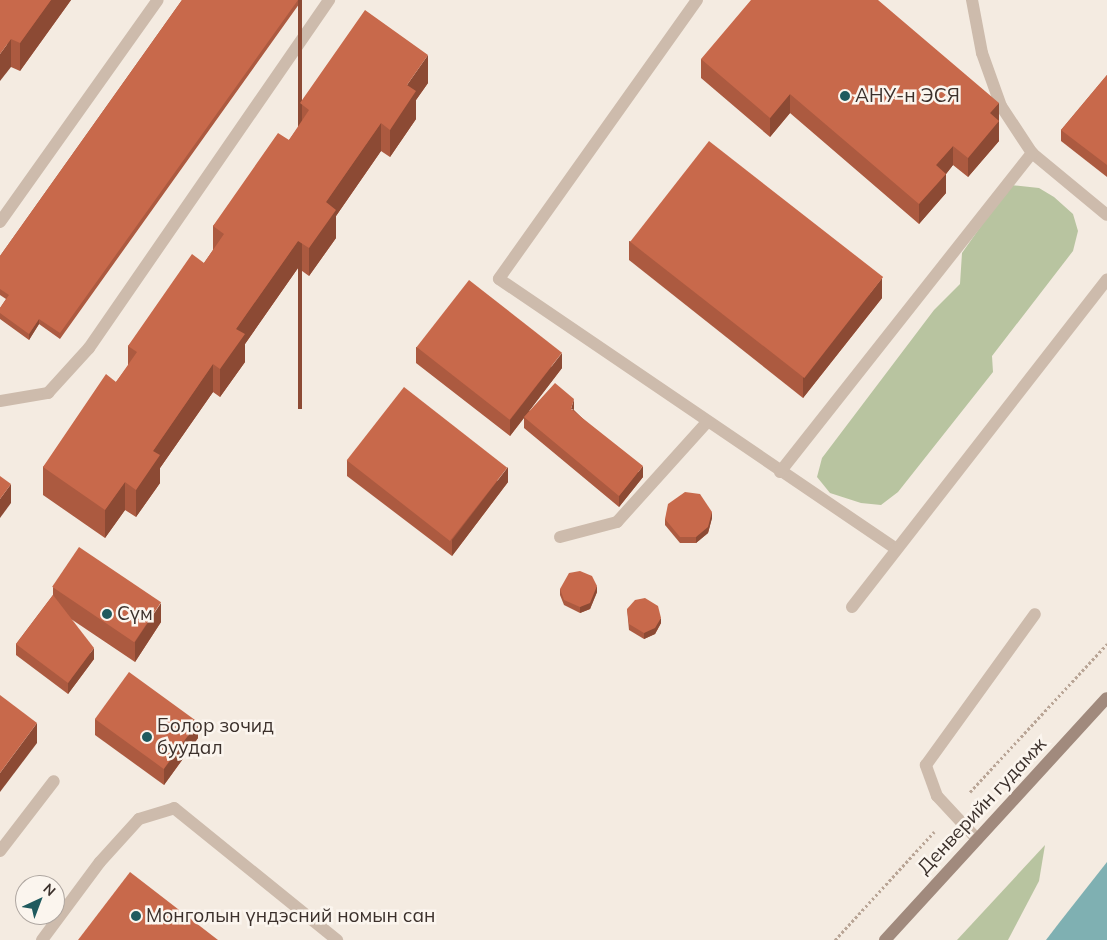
<!DOCTYPE html>
<meta charset="utf-8">
<style>
body{margin:0}
#map{position:relative;width:1107px;height:940px;overflow:hidden;background:#f4ebe1;font-family:Mulish,sans-serif}
div>[style]{position:absolute}
.green>*{inset:0;background:#b8c4a0}
.water>*{inset:0;background:#7fb0b2}
.path>*{height:3px;margin-top:-1.5px;transform-origin:0;background:repeating-linear-gradient(90deg,#b9a596 0 2.5px,transparent 0 5px)}
.lane>*{height:12px;margin:-6px;padding:0 6px;transform-origin:6px;border-radius:6px;background:#cdbbac}
.secondary>*{height:12px;margin:-6px;padding:0 6px;transform-origin:6px;border-radius:6px;background:#a18a7d}
.wall>*{inset:0;background:#ac5a40}
.shaded-wall>*{inset:0;background:#8c4a34;transform-origin:0 0}
.building>*{inset:0;background:#c8694b;transform-origin:0 0}
.dots>*{width:14px;height:14px;translate:-50% -50%;box-sizing:border-box;border:2px solid #fbf5ee;border-radius:50%}
span{translate:-50% -50%;white-space:nowrap;text-align:center;line-height:1.15;-webkit-text-stroke:5px #fbf5ee;paint-order:stroke}
.poi-label{font-size:19px;color:#3b302b}
.left{translate:0 -50%;text-align:left}
.street-label{font-size:19px;color:#3b302b}
.north{position:absolute;left:15px;top:875px;width:50px;height:50px;box-sizing:border-box;background:#fbf5ee;border:1px solid #aea6a0;border-radius:50%;rotate:43deg;font-size:14px;font-weight:700;line-height:20px;text-align:center;color:#3b302b}
.north::after{content:'';display:block;margin:auto;width:18px;height:22px;background:#1f5a5e;clip-path:polygon(50% 0,100% 100%,50% 72%,0 100%)}
</style>
<div id="map">
<div class="green">
<div style="clip-path:polygon(1010px 185px,1039px 188px,1054px 197px,1073px 214px,1078px 231px,1073px 251px,992px 356px,993px 372px,898px 492px,881px 505px,861px 503px,830px 493px,817px 477px,822px 458px,934px 310px,960px 284px,962px 253px)"></div>
<div style="clip-path:polygon(1045px 845px,1039px 881px,1008px 940px,957px 940px)"></div>
</div>
<div class="water">
<div style="clip-path:polygon(1107px 862px,1107px 940px,1046px 940px,1059px 923px)"></div>
</div>
<div class="path">
<div style="left:970px;top:792px;width:202px;rotate:-47.2deg"></div>
<div style="left:835px;top:940px;width:147px;rotate:-47.5deg"></div>
</div>
<div class="lane">
<div style="left:697px;top:0;width:342px;rotate:125.4deg"></div>
<div style="left:499px;top:279px;width:480px;rotate:34.2deg"></div>
<div style="left:972px;top:0;width:54px;rotate:79.3deg"></div>
<div style="left:982px;top:53px;width:56px;rotate:70.3deg"></div>
<div style="left:1001px;top:106px;width:56px;rotate:56.6deg"></div>
<div style="left:1032px;top:153px;width:97px;rotate:39.6deg"></div>
<div style="left:0;top:222px;width:272px;rotate:-54.6deg"></div>
<div style="left:0;top:401px;width:49px;rotate:-9.5deg"></div>
<div style="left:48px;top:393px;width:61px;rotate:-47.7deg"></div>
<div style="left:89px;top:348px;width:423px;rotate:-55.4deg"></div>
<div style="left:780px;top:472px;width:407px;rotate:-51.7deg"></div>
<div style="left:560px;top:537px;width:59px;rotate:-14.7deg"></div>
<div style="left:617px;top:522px;width:135px;rotate:-48deg"></div>
<div style="left:852px;top:607px;width:415px;rotate:-52.1deg"></div>
<div style="left:977px;top:839px;width:59px;rotate:-132.9deg"></div>
<div style="left:937px;top:796px;width:33px;rotate:-110deg"></div>
<div style="left:926px;top:765px;width:186px;rotate:-54.2deg"></div>
<div style="left:0;top:851px;width:88px;rotate:-52.4deg"></div>
<div style="left:42px;top:940px;width:97px;rotate:-53.4deg"></div>
<div style="left:100px;top:862px;width:58px;rotate:-47.8deg"></div>
<div style="left:139px;top:819px;width:37px;rotate:-17deg"></div>
<div style="left:174px;top:808px;width:210px;rotate:39deg"></div>
</div>
<div class="secondary">
<div style="left:885px;top:940px;width:328px;rotate:-47.5deg"></div>
</div>
<div class="wall">
<div style="clip-path:polygon(0 0,71px 0,20px 71px,11px 67px)"></div>
<div style="clip-path:polygon(182px 0,302px 0,60px 339px,39px 324px,29px 340px,0 319px,0 308px,6px 299px,0 295px,0 256px)"></div>
<div style="clip-path:polygon(701px 59px,999px 103px,999px 141px,968px 177px,953px 165px,946px 174px,946px 193px,919px 224px,790px 113px,770px 137px,701px 78px)"></div>
<div style="clip-path:polygon(1107px 75px,1107px 177px,1061px 141px,1061px 130px)"></div>
<div style="clip-path:polygon(428px 83px,416px 100px,416px 119px,390px 157px,381px 151px,336px 216px,336px 238px,309px 276px,298px 268px,245px 344px,245px 362px,220px 397px,213px 392px,160px 468px,160px 483px,136px 517px,125px 510px,105px 538px,43px 495px,43px 467px,116px 382px,128px 366px,128px 346px,204px 263px,213px 250px,213px 226px,289px 140px,300px 125px,300px 103px)"></div>
<div style="clip-path:polygon(629px 241px,882px 298px,803px 398px,629px 260px)"></div>
<div style="clip-path:polygon(416px 347px,562px 368px,529px 411px,574px 410px,643px 477px,619px 507px,524px 428px,524px 418px,510px 436px,416px 363px)"></div>
<div style="clip-path:polygon(347px 460px,508px 482px,452px 556px,347px 476px)"></div>
<div style="clip-path:polygon(712px 518px,708px 533px,696px 543px,680px 543px,665px 525px,665px 519px)"></div>
<div style="clip-path:polygon(53px 587px,161px 622px,135px 662px,71px 619px,94px 659px,68px 694px,16px 655px,16px 644px,53px 595px)"></div>
<div style="clip-path:polygon(560px 589px,597px 592px,590px 609px,580px 613px,564px 605px,560px 595px)"></div>
<div style="clip-path:polygon(627px 609px,661px 623px,655px 634px,644px 639px,629px 630px)"></div>
<div style="clip-path:polygon(95px 719px,198px 738px,164px 785px,95px 735px)"></div>
</div>
<div class="shaded-wall">
<div style="clip-path:polygon(51px 0,71px 0,20px 71px,20px 43px)"></div>
<div style="left:298px;top:0;width:4px;height:409px"></div>
<div style="clip-path:polygon(11px 39px,11px 67px,0 81px,0 54px)"></div>
<div style="clip-path:polygon(428px 55px,428px 83px,416px 100px,416px 119px,390px 157px,390px 130px,407px 85px)"></div>
<div style="clip-path:polygon(790px 94px,790px 113px,770px 137px,770px 118px)"></div>
<div style="clip-path:polygon(999px 103px,999px 141px,968px 177px,968px 158px,990px 113px)"></div>
<div style="clip-path:polygon(381px 123px,381px 151px,336px 216px,336px 238px,309px 276px,309px 248px,326px 202px)"></div>
<div style="clip-path:polygon(953px 146px,953px 165px,946px 174px,946px 193px,919px 224px,919px 204px,936px 165px)"></div>
<div style="clip-path:polygon(298px 241px,298px 268px,245px 344px,245px 362px,220px 397px,220px 369px,236px 329px)"></div>
<div style="clip-path:polygon(882px 278px,882px 298px,803px 398px,803px 378px)"></div>
<div style="clip-path:polygon(39px 319px,39px 324px,29px 340px,29px 334px)"></div>
<div style="clip-path:polygon(562px 353px,562px 368px,510px 436px,510px 420px)"></div>
<div style="clip-path:polygon(213px 364px,213px 392px,160px 468px,160px 483px,136px 517px,136px 490px,153px 451px)"></div>
<div style="clip-path:polygon(574px 399px,574px 410px,571px 409px)"></div>
<div style="clip-path:polygon(643px 466px,643px 477px,619px 507px,619px 496px)"></div>
<div style="clip-path:polygon(508px 467px,508px 482px,452px 556px,452px 540px)"></div>
<div style="clip-path:polygon(125px 482px,125px 510px,105px 538px,105px 510px)"></div>
<div style="clip-path:polygon(11px 484px,11px 503px,0 518px,0 499px)"></div>
<div style="clip-path:polygon(712px 512px,712px 518px,708px 533px,696px 543px,696px 537px)"></div>
<div style="clip-path:polygon(597px 586px,597px 592px,590px 609px,580px 613px,580px 607px)"></div>
<div style="clip-path:polygon(161px 603px,161px 622px,135px 662px,135px 642px)"></div>
<div style="clip-path:polygon(661px 618px,661px 623px,655px 634px,644px 639px,644px 633px)"></div>
<div style="clip-path:polygon(94px 648px,94px 659px,68px 694px,68px 683px)"></div>
<div style="clip-path:polygon(198px 722px,198px 738px,164px 785px,164px 769px)"></div>
<div style="clip-path:polygon(37px 723px,37px 743px,0 792px,0 773px)"></div>
</div>
<div class="building">
<div style="clip-path:polygon(0 0,51px 0,20px 43px,11px 39px,0 54px)"></div>
<div style="clip-path:polygon(182px 0,298px 0,60px 333px,39px 319px,29px 334px,0 313px,0 308px,9px 295px,0 289px,0 256px)"></div>
<div style="clip-path:polygon(751px 0,878px 0,999px 103px,990px 113px,999px 121px,968px 158px,953px 146px,936px 165px,946px 174px,919px 204px,790px 94px,770px 118px,701px 59px)"></div>
<div style="clip-path:polygon(365px 10px,428px 55px,407px 85px,416px 91px,390px 130px,381px 123px,326px 202px,336px 210px,309px 248px,298px 241px,236px 329px,245px 334px,220px 369px,213px 364px,153px 451px,160px 455px,136px 490px,125px 482px,105px 510px,43px 467px,106px 374px,116px 382px,137px 352px,128px 346px,192px 254px,204px 263px,224px 234px,213px 226px,278px 133px,289px 140px,309px 110px,300px 103px)"></div>
<div style="clip-path:polygon(1107px 75px,1107px 165px,1061px 130px)"></div>
<div style="left:709px;top:141px;width:221px;height:128px;rotate:38deg"></div>
<div style="left:469px;top:280px;width:118px;height:85px;rotate:38deg"></div>
<div style="clip-path:polygon(555px 383px,574px 399px,571px 409px,643px 466px,619px 496px,524px 417px)"></div>
<div style="left:404px;top:387px;width:131px;height:93px;rotate:38deg"></div>
<div style="clip-path:polygon(0 476px,11px 484px,0 499px)"></div>
<div style="clip-path:polygon(685px 492px,700px 494px,712px 512px,708px 527px,696px 537px,680px 537px,665px 519px,668px 504px)"></div>
<div style="left:79px;top:547px;width:99px;height:48px;rotate:34deg"></div>
<div style="clip-path:polygon(580px 571px,592px 576px,597px 586px,590px 603px,580px 607px,564px 600px,560px 589px,569px 573px)"></div>
<div style="clip-path:polygon(53px 595px,94px 648px,68px 683px,16px 644px)"></div>
<div style="clip-path:polygon(645px 598px,658px 606px,661px 618px,655px 628px,644px 633px,629px 624px,627px 609px,635px 600px)"></div>
<div style="left:129px;top:672px;width:85px;height:58px;rotate:36deg"></div>
<div style="clip-path:polygon(0 695px,37px 723px,0 773px)"></div>
<div style="clip-path:polygon(130px 872px,218px 940px,78px 940px)"></div>
</div>
<div class="dots">
<div style="left:845px;top:96px;background:#1f5a5e"></div>
<div style="left:107px;top:614px;background:#1f5a5e"></div>
<div style="left:147px;top:737px;background:#1f5a5e"></div>
<div style="left:136px;top:916px;background:#1f5a5e"></div>
</div>
<div class="poi-label">
<span class="left" style="left:855px;top:96px">АНУ-н ЭСЯ</span>
<span class="left" style="left:117px;top:614px">Сүм</span>
<span class="left" style="left:157px;top:737px">Болор зочид<br>буудал</span>
<span class="left" style="left:146px;top:916px">Монголын үндэсний номын сан</span>
</div>
<div class="street-label">
<span style="left:982px;top:806px;rotate:-47deg">Денверийн гудамж</span>
</div>
<div class="north">N</div>
</div>
